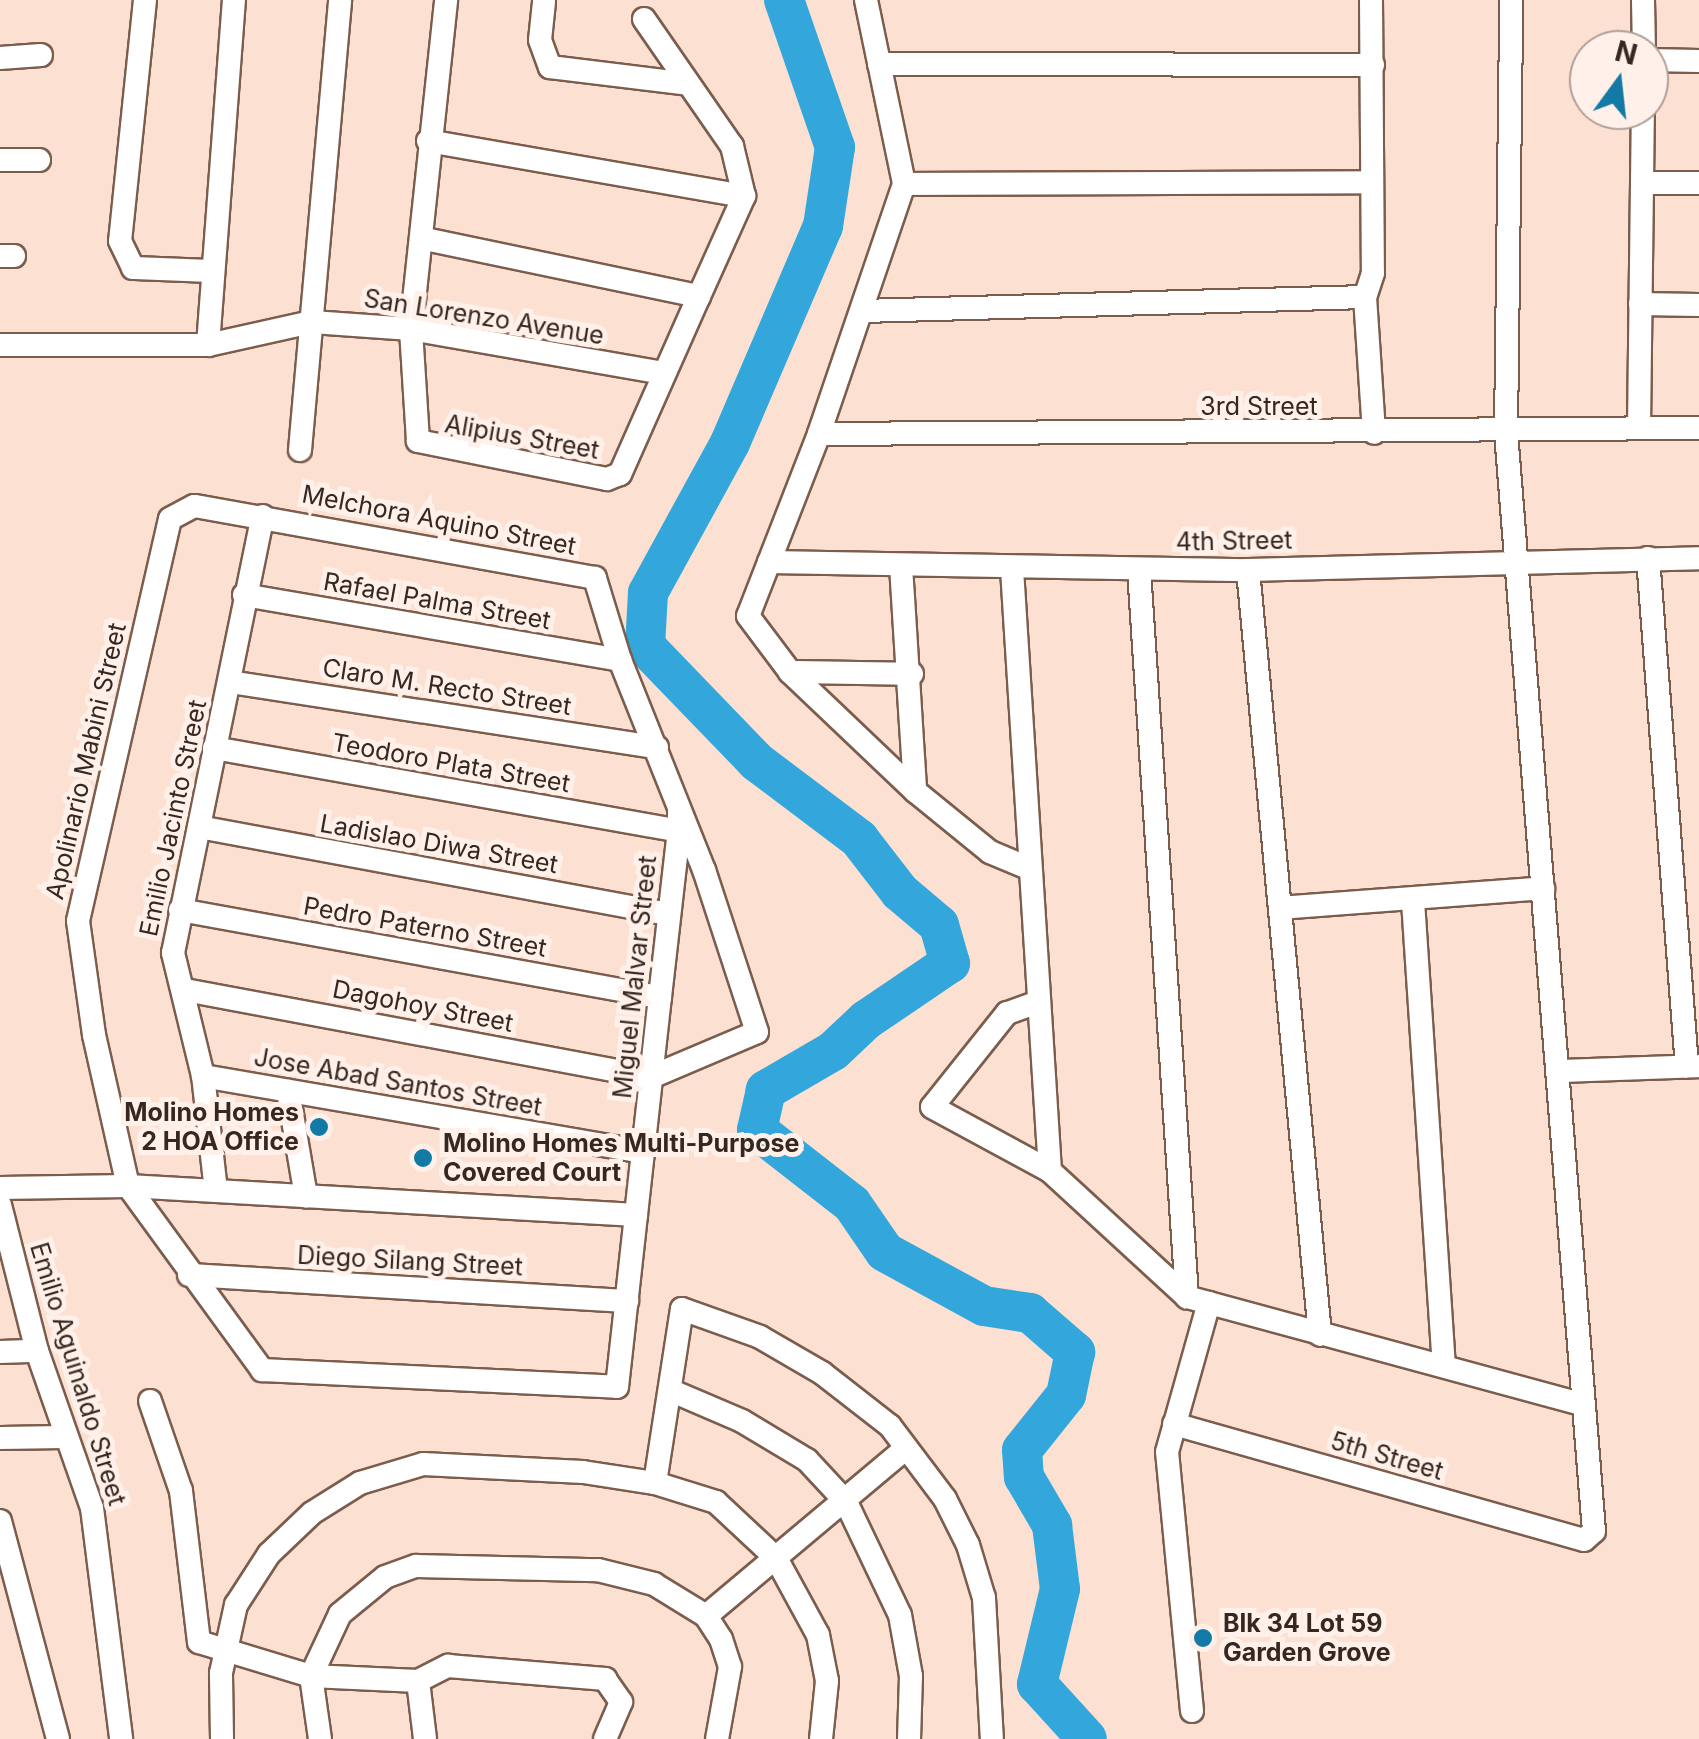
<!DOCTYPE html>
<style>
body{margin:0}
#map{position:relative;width:1699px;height:1739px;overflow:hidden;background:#fce0d1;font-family:Inter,sans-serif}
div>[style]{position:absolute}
.river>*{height:40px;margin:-20px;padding:0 20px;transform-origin:20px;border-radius:20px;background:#33a7dc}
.roads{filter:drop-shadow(2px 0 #7b5d4d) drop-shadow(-2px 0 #7b5d4d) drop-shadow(0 2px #7b5d4d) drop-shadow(0 -2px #7b5d4d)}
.minor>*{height:22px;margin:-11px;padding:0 11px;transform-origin:11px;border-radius:11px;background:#fff}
.dots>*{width:28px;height:28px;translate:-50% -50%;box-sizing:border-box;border:5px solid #fff0e9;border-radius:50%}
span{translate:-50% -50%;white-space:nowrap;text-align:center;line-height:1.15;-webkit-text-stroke:10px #fff0e9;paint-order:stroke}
.street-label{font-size:25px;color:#352821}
.poi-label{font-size:25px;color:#352821;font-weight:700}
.right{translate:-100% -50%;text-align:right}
.left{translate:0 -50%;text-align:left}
.north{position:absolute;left:1569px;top:30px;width:100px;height:100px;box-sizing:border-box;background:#fff0e9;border:2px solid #aea099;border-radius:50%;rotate:15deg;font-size:28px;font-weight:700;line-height:40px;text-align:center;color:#352821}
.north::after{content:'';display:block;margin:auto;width:35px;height:45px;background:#137aa5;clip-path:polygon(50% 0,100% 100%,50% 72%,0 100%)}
</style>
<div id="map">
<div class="river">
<div style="left:784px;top:0;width:156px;rotate:70.9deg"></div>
<div style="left:835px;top:147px;width:80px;rotate:98.6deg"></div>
<div style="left:823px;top:226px;width:236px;rotate:113.2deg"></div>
<div style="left:730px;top:443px;width:171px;rotate:118.7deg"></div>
<div style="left:648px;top:593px;width:53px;rotate:93.2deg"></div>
<div style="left:645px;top:646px;width:161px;rotate:46deg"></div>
<div style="left:757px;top:762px;width:128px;rotate:37deg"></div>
<div style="left:859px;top:839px;width:67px;rotate:52.3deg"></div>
<div style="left:900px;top:892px;width:51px;rotate:40.2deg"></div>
<div style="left:939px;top:925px;width:40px;rotate:74deg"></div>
<div style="left:950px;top:963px;width:102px;rotate:145.8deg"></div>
<div style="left:866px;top:1020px;width:45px;rotate:136.8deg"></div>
<div style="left:833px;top:1051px;width:78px;rotate:149.8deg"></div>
<div style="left:766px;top:1090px;width:41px;rotate:102.7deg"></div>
<div style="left:757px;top:1130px;width:120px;rotate:37.9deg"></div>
<div style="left:852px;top:1204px;width:58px;rotate:55.5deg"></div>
<div style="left:885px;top:1252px;width:113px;rotate:28.6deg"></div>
<div style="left:984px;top:1306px;width:47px;rotate:8.7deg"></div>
<div style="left:1030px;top:1313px;width:60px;rotate:40.9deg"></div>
<div style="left:1075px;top:1352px;width:44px;rotate:101.8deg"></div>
<div style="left:1066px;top:1395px;width:70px;rotate:128.7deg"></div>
<div style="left:1022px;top:1450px;width:27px;rotate:86deg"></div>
<div style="left:1024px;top:1477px;width:56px;rotate:59.7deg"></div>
<div style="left:1052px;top:1525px;width:64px;rotate:82.9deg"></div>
<div style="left:1060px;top:1589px;width:98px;rotate:103.6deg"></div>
<div style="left:1037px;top:1684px;width:74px;rotate:47.7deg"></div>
</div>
<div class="roads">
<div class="minor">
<div style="left:145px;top:0;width:242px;rotate:95.9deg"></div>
<div style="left:120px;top:241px;width:30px;rotate:64deg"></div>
<div style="left:133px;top:268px;width:79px;rotate:2.2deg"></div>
<div style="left:866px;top:0;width:188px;rotate:78.3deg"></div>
<div style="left:904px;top:184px;width:264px;rotate:108.8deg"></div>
<div style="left:819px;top:434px;width:195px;rotate:111.3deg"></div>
<div style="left:748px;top:616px;width:70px;rotate:53.1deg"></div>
<div style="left:790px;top:672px;width:173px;rotate:43.6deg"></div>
<div style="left:915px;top:791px;width:97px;rotate:39.1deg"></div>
<div style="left:990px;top:852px;width:41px;rotate:22.8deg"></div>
<div style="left:1371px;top:0;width:273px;rotate:89.6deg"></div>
<div style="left:1373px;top:273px;width:25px;rotate:108deg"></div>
<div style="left:1365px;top:297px;width:136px;rotate:86.2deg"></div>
<div style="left:1643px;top:0;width:50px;rotate:88.9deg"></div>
<div style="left:544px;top:2px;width:38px;rotate:96deg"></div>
<div style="left:540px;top:40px;width:29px;rotate:70deg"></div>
<div style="left:550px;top:67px;width:139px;rotate:7deg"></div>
<div style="left:644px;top:19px;width:155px;rotate:55.3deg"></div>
<div style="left:732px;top:146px;width:51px;rotate:76.5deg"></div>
<div style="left:744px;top:196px;width:110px;rotate:114.2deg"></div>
<div style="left:0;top:58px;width:41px;rotate:-4.2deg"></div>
<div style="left:1649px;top:60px;width:50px;rotate:1.1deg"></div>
<div style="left:879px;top:64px;width:494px;rotate:0.1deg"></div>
<div style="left:428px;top:141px;width:321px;rotate:9.9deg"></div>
<div style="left:0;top:160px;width:39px"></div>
<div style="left:1642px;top:183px;width:57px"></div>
<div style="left:904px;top:184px;width:468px;rotate:-0.2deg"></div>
<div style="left:425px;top:239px;width:280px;rotate:11.8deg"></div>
<div style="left:699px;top:296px;width:195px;rotate:113.9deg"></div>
<div style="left:620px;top:474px;width:14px;rotate:159deg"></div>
<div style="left:607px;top:479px;width:193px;rotate:-168.6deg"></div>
<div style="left:418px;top:441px;width:112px;rotate:-93.6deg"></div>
<div style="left:411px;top:329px;width:331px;rotate:-83.9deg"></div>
<div style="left:0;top:256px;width:14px"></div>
<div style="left:1640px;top:304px;width:59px;rotate:1deg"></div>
<div style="left:862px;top:311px;width:503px;rotate:-1.59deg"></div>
<div style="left:0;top:345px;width:208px"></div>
<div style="left:208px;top:345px;width:107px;rotate:-12.5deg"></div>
<div style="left:312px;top:322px;width:99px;rotate:4deg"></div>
<div style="left:411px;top:329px;width:256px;rotate:9.9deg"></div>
<div style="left:208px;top:345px;width:346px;rotate:-85.7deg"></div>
<div style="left:1639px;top:428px;width:318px;rotate:-89.3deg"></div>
<div style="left:819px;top:434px;width:880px;rotate:-0.39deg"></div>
<div style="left:300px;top:450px;width:452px;rotate:-84.9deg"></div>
<div style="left:1648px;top:558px;width:510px;rotate:85.62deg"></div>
<div style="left:769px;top:562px;width:479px;rotate:1deg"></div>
<div style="left:1248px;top:570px;width:451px;rotate:-1.5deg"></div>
<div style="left:901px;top:566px;width:225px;rotate:86.4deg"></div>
<div style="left:1012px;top:569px;width:603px;rotate:86.39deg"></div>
<div style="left:1139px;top:570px;width:729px;rotate:86.22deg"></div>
<div style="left:1248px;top:570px;width:768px;rotate:84.62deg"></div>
<div style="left:244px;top:595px;width:382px;rotate:9.8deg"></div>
<div style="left:790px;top:672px;width:122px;rotate:0.9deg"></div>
<div style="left:230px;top:682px;width:432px;rotate:8.7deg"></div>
<div style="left:214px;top:748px;width:472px;rotate:10.1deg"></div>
<div style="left:199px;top:827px;width:478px;rotate:10.5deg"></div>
<div style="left:1413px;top:901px;width:464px;rotate:86.2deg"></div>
<div style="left:1280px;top:908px;width:264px;rotate:-4.3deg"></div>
<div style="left:180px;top:910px;width:488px;rotate:10.3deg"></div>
<div style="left:185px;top:990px;width:474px;rotate:10.6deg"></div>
<div style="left:651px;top:1077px;width:115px;rotate:-23deg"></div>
<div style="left:757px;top:1032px;width:170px;rotate:-108.1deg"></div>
<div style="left:704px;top:870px;width:226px;rotate:-111.8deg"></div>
<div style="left:620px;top:660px;width:86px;rotate:-107deg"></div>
<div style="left:595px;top:578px;width:407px;rotate:-169.8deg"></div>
<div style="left:194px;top:506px;width:27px;rotate:152deg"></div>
<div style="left:170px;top:519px;width:412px;rotate:102.9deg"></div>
<div style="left:78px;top:921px;width:115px;rotate:82deg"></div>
<div style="left:94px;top:1035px;width:155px;rotate:77.3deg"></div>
<div style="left:128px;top:1186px;width:228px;rotate:53.9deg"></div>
<div style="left:262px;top:1370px;width:355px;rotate:2.7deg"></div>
<div style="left:617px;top:1387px;width:312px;rotate:-83.7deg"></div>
<div style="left:651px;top:1077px;width:81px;rotate:-83.6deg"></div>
<div style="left:660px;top:997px;width:167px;rotate:-83.5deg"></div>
<div style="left:679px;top:831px;width:18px;rotate:-90deg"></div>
<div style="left:1038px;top:1002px;width:33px;rotate:160deg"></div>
<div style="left:1007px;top:1013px;width:120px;rotate:128.6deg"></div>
<div style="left:932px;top:1107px;width:134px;rotate:28.5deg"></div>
<div style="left:1050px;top:1171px;width:186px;rotate:42.6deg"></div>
<div style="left:1187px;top:1297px;width:411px;rotate:15.2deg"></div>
<div style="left:1558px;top:1071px;width:141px;rotate:-2deg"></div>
<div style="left:203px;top:1076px;width:447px;rotate:9.8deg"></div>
<div style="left:288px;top:1091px;width:107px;rotate:80.3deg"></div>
<div style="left:0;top:1188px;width:128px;rotate:-0.9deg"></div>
<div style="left:128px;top:1186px;width:509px;rotate:3.27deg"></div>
<div style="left:216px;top:1191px;width:116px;rotate:-96.4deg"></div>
<div style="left:203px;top:1076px;width:127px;rotate:-103.7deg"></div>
<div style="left:173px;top:953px;width:446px;rotate:-78.4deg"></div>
<div style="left:0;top:1205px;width:151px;rotate:75.8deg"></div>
<div style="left:37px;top:1351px;width:166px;rotate:70.7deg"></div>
<div style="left:92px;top:1508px;width:233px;rotate:82.8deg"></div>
<div style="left:189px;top:1275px;width:439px;rotate:3.4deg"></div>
<div style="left:0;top:1352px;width:37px;rotate:-2deg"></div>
<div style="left:672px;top:1391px;width:76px;rotate:23.2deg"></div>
<div style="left:742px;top:1421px;width:76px;rotate:31deg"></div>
<div style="left:807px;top:1460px;width:57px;rotate:47.1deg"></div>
<div style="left:846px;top:1502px;width:125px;rotate:64.5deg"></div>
<div style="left:900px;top:1615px;width:62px;rotate:79.8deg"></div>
<div style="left:911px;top:1676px;width:63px;rotate:91.8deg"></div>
<div style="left:150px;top:1401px;width:95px;rotate:71deg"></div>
<div style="left:181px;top:1491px;width:152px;rotate:83.2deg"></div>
<div style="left:199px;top:1642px;width:117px;rotate:16.9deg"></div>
<div style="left:311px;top:1676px;width:107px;rotate:2.7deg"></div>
<div style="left:418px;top:1681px;width:34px;rotate:-27deg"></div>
<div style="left:448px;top:1666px;width:158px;rotate:4.7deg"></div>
<div style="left:605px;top:1679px;width:28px;rotate:55deg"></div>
<div style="left:621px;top:1702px;width:40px;rotate:113.4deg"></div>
<div style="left:1174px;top:1424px;width:426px;rotate:15.8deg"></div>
<div style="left:1584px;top:1540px;width:13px;rotate:-42deg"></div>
<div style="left:1594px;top:1531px;width:1103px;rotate:-94.58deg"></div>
<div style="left:1506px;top:432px;width:432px;rotate:-89.3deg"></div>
<div style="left:0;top:1438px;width:64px;rotate:-0.9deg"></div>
<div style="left:655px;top:1483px;width:176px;rotate:-81.2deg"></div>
<div style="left:682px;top:1309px;width:83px;rotate:19.7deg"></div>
<div style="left:760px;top:1337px;width:72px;rotate:30.1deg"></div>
<div style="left:822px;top:1373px;width:86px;rotate:37.9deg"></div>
<div style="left:890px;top:1426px;width:91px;rotate:53deg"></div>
<div style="left:945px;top:1499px;width:51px;rotate:63.4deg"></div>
<div style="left:968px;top:1545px;width:55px;rotate:73.2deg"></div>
<div style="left:984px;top:1598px;width:141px;rotate:86.8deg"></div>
<div style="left:0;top:1521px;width:226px;rotate:75.1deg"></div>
<div style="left:706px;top:1616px;width:261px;rotate:-40deg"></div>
<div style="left:418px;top:1681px;width:58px;rotate:83.1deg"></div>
<div style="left:1192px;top:1711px;width:260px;rotate:-95.5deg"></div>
<div style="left:1167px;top:1452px;width:155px;rotate:-74.3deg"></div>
<div style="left:222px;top:1739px;width:66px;rotate:-90.9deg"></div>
<div style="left:221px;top:1673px;width:70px;rotate:-77.6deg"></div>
<div style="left:236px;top:1605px;width:61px;rotate:-57.1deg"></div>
<div style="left:269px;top:1554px;width:59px;rotate:-43.6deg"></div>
<div style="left:312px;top:1513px;width:57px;rotate:-32deg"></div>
<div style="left:360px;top:1483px;width:66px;rotate:-16.8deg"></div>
<div style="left:423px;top:1464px;width:160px;rotate:2.9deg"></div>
<div style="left:583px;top:1472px;width:73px;rotate:8.7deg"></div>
<div style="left:655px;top:1483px;width:64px;rotate:17.3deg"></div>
<div style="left:716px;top:1502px;width:82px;rotate:43deg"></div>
<div style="left:776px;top:1558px;width:88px;rotate:61.4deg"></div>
<div style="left:818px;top:1635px;width:47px;rotate:78.9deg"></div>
<div style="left:827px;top:1681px;width:58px;rotate:95.9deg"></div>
<div style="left:320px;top:1739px;width:64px;rotate:-98.1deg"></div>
<div style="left:311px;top:1676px;width:68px;rotate:-64.9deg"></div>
<div style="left:340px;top:1614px;width:58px;rotate:-39.4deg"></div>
<div style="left:385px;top:1577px;width:33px;rotate:-20deg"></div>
<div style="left:416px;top:1566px;width:182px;rotate:1.3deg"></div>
<div style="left:598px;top:1570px;width:58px;rotate:14deg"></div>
<div style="left:654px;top:1584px;width:61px;rotate:31.6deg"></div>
<div style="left:706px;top:1616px;width:27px;rotate:57deg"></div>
<div style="left:721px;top:1639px;width:29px;rotate:72deg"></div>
<div style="left:730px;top:1667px;width:73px;rotate:100.2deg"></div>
</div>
</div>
<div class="dots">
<div style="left:319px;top:1127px;background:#137aa5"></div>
<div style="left:423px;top:1158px;background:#137aa5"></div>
<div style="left:1203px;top:1638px;background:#137aa5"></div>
</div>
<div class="street-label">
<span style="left:484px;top:317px;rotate:9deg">San Lorenzo Avenue</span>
<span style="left:1259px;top:406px">3rd Street</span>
<span style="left:522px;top:437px;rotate:10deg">Alipius Street</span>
<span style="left:439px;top:520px;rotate:11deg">Melchora Aquino Street</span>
<span style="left:1234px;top:541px;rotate:-1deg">4th Street</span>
<span style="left:437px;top:601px;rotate:10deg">Rafael Palma Street</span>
<span style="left:447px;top:687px;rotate:9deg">Claro M. Recto Street</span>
<span style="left:86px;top:761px;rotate:-77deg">Apolinario Mabini Street</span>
<span style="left:451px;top:763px;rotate:10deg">Teodoro Plata Street</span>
<span style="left:173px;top:818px;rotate:-78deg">Emilio Jacinto Street</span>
<span style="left:439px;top:844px;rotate:10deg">Ladislao Diwa Street</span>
<span style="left:425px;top:927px;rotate:10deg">Pedro Paterno Street</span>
<span style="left:635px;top:977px;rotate:-84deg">Miguel Malvar Street</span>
<span style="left:423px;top:1006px;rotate:11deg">Dagohoy Street</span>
<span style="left:398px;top:1082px;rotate:10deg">Jose Abad Santos Street</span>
<span style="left:410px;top:1261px;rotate:3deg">Diego Silang Street</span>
<span style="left:78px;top:1374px;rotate:73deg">Emilio Aguinaldo Street</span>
<span style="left:1387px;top:1456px;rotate:16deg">5th Street</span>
</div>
<div class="poi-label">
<span class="right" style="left:299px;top:1127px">Molino Homes<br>2 HOA Office</span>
<span class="left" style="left:443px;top:1158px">Molino Homes Multi-Purpose<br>Covered Court</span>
<span class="left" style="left:1223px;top:1638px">Blk 34 Lot 59<br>Garden Grove</span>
</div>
<div class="north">N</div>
</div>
